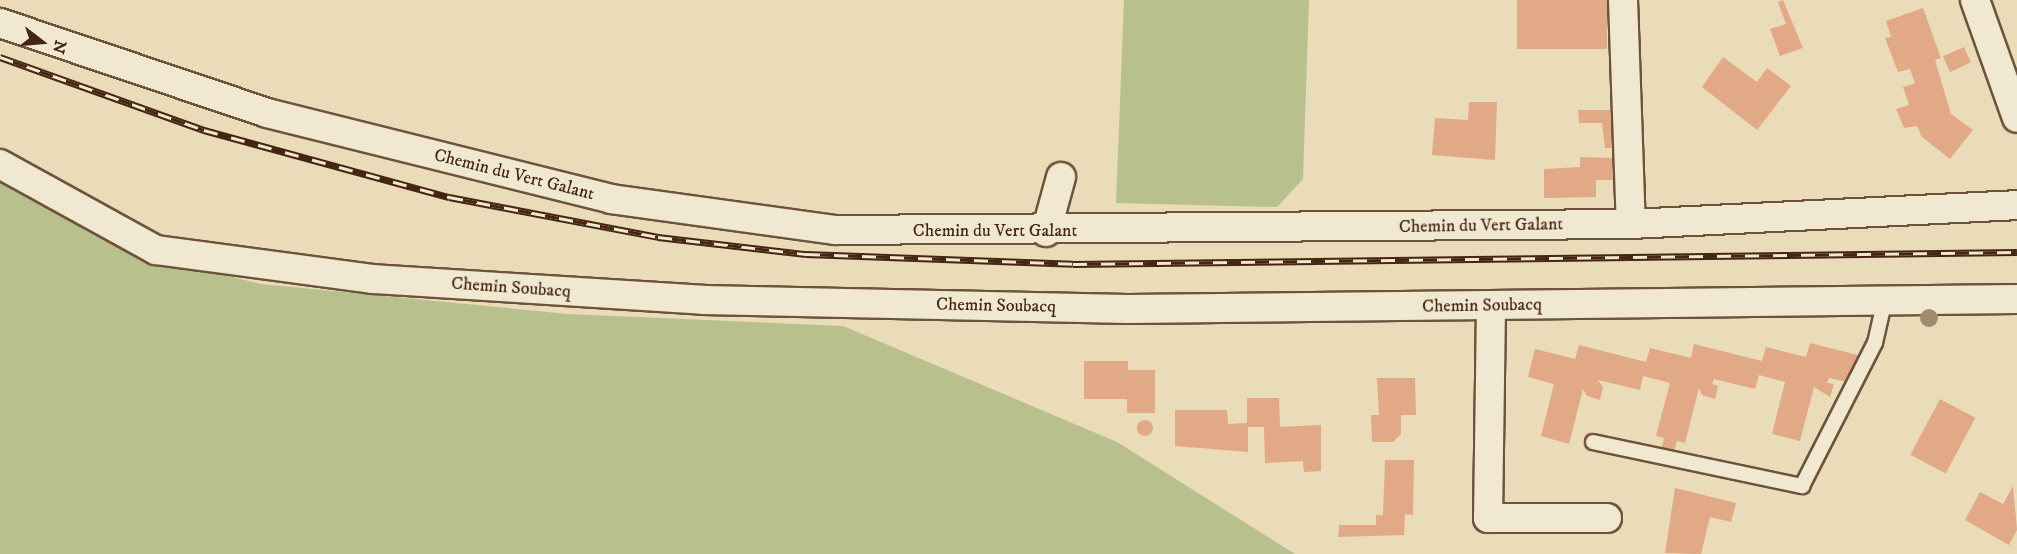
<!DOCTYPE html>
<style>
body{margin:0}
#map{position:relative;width:2017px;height:554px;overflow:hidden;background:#eadcb8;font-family:"IM FELL DW Pica",serif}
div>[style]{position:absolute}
.green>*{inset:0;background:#b8c08e}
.building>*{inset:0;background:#e1a985;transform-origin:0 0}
.round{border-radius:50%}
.roads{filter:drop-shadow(2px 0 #6e533b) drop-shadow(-2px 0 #6e533b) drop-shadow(0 2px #6e533b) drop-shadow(0 -2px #6e533b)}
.lane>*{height:14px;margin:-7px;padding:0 7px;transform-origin:7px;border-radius:7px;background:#f1e8d1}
.street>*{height:28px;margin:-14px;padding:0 14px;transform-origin:14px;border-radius:14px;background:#f1e8d1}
.rail>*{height:7px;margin-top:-3.5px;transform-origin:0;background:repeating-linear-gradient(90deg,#f1e8d1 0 14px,#452511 0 28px);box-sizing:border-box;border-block:2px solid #452511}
.trees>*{width:18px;height:18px;margin:-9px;border-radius:50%;background:#9f8d6d}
span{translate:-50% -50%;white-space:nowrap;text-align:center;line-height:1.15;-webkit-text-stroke:4.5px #f1e8d1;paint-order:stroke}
.street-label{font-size:18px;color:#452511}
.north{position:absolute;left:12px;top:12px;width:60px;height:60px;-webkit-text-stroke:4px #f1e8d1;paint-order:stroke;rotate:106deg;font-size:16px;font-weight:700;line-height:24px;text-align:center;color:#452511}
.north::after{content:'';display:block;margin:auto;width:21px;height:27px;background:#452511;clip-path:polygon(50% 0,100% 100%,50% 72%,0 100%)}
</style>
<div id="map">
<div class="green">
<div style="clip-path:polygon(1124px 0,1309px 0,1303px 179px,1277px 207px,1116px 203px)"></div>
<div style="clip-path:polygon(0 152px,129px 253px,261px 284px,568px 314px,843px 326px,1117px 442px,1295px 554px,0 554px)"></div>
</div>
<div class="building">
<div style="left:1517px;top:0;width:90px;height:49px"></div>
<div style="clip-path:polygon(1783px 0,1803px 48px,1780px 56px,1770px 29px,1786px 24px,1778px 2px)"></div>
<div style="clip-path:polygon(1923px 8px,1941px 58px,1935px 60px,1951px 114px,1973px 130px,1950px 159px,1922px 137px,1917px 126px,1904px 128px,1896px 109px,1909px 105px,1903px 87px,1915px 83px,1910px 69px,1898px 72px,1885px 38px,1891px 37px,1886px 21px)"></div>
<div style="left:1964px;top:47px;width:17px;height:23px;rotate:66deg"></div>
<div style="clip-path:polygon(1723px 57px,1757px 82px,1767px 68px,1791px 86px,1757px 130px,1702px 87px)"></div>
<div style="clip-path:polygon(1469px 102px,1497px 102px,1495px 160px,1432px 155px,1435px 118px,1468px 120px)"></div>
<div style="clip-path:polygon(1578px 110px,1614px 110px,1617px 148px,1605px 148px,1602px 123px,1579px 123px)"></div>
<div style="clip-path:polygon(1580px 157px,1617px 158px,1619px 180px,1596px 180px,1596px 197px,1544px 198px,1544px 169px,1580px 167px)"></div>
<div style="clip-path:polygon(1810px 343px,1858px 355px,1851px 383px,1829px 378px,1827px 383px,1834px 384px,1830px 397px,1814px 387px,1800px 441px,1772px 434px,1785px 382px,1759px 375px,1755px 389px,1714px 379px,1712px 384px,1718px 386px,1715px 399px,1702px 395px,1699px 388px,1685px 443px,1677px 441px,1674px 452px,1661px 449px,1664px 438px,1656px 436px,1670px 383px,1643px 376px,1640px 390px,1598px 380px,1603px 387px,1600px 400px,1587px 396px,1583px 389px,1569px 444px,1541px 436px,1554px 384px,1528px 377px,1535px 349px,1575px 359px,1579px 345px,1646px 362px,1650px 348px,1691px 358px,1694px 344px,1762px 361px,1766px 347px,1806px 357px)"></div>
<div style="clip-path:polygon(1084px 361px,1128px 361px,1128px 370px,1155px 370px,1155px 413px,1127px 413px,1127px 399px,1084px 399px)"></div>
<div style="clip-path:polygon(1377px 378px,1415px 378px,1416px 415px,1401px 415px,1401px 434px,1393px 442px,1372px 442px,1371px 415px,1379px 415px)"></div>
<div style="clip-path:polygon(1247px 398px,1279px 398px,1280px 427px,1321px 425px,1321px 471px,1304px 472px,1303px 461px,1265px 463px,1264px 427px,1248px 427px,1248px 452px,1175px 446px,1175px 410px,1227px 410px,1228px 424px,1247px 423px)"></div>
<div style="left:1940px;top:399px;width:40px;height:63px;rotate:28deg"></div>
<div class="round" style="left:1137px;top:420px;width:16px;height:16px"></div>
<div style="clip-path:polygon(1385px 460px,1414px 460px,1413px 515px,1405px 514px,1404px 535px,1338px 537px,1339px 525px,1376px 525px,1376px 515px,1383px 515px)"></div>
<div style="clip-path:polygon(2013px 486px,2017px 530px,2009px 545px,1965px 520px,1980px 492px,2003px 504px)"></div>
<div style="clip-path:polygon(1675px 488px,1736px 503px,1731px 522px,1710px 517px,1701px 554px,1665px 553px)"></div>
</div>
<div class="roads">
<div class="lane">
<div style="left:1593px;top:442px;width:214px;rotate:11.9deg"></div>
<div style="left:1802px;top:486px;width:161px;rotate:-63deg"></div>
<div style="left:1875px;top:343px;width:45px;rotate:-77.2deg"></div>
</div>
<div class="street">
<div style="left:1623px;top:0;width:224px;rotate:88deg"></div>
<div style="left:1975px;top:0;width:125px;rotate:70.4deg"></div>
<div style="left:0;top:23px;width:282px;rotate:18.6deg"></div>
<div style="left:267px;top:113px;width:355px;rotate:14deg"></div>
<div style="left:611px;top:199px;width:226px;rotate:7.9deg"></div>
<div style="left:835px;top:230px;width:796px;rotate:-0.43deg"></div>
<div style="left:1631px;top:224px;width:386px;rotate:-2.8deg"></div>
<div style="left:0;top:164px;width:178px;rotate:28.9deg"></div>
<div style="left:156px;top:250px;width:219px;rotate:7.6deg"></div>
<div style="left:373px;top:279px;width:332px;rotate:3.6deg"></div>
<div style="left:704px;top:300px;width:424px;rotate:1.2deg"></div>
<div style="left:1128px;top:309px;width:889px;rotate:-0.64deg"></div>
<div style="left:1046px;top:232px;width:57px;rotate:-74.7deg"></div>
<div style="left:1491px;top:306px;width:212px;rotate:90.8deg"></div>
<div style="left:1488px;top:518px;width:119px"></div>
</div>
</div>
<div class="rail">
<div style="left:0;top:57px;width:217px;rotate:19.7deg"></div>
<div style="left:204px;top:130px;width:254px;rotate:15.3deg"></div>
<div style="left:449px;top:197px;width:213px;rotate:10.8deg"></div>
<div style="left:658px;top:237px;width:149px;rotate:6.6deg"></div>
<div style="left:806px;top:254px;width:267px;rotate:2.1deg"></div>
<div style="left:1073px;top:264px;width:944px;rotate:-0.73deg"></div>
</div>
<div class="trees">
<div style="left:1929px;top:318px"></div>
</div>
<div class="street-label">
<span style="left:514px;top:175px;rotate:14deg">Chemin du Vert Galant</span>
<span style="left:1481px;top:226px;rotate:-1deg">Chemin du Vert Galant</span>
<span style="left:995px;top:231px">Chemin du Vert Galant</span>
<span style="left:511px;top:288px;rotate:4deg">Chemin Soubacq</span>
<span style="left:996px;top:306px;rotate:1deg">Chemin Soubacq</span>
<span style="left:1482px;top:306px;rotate:-1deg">Chemin Soubacq</span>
</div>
<div class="north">N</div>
</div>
